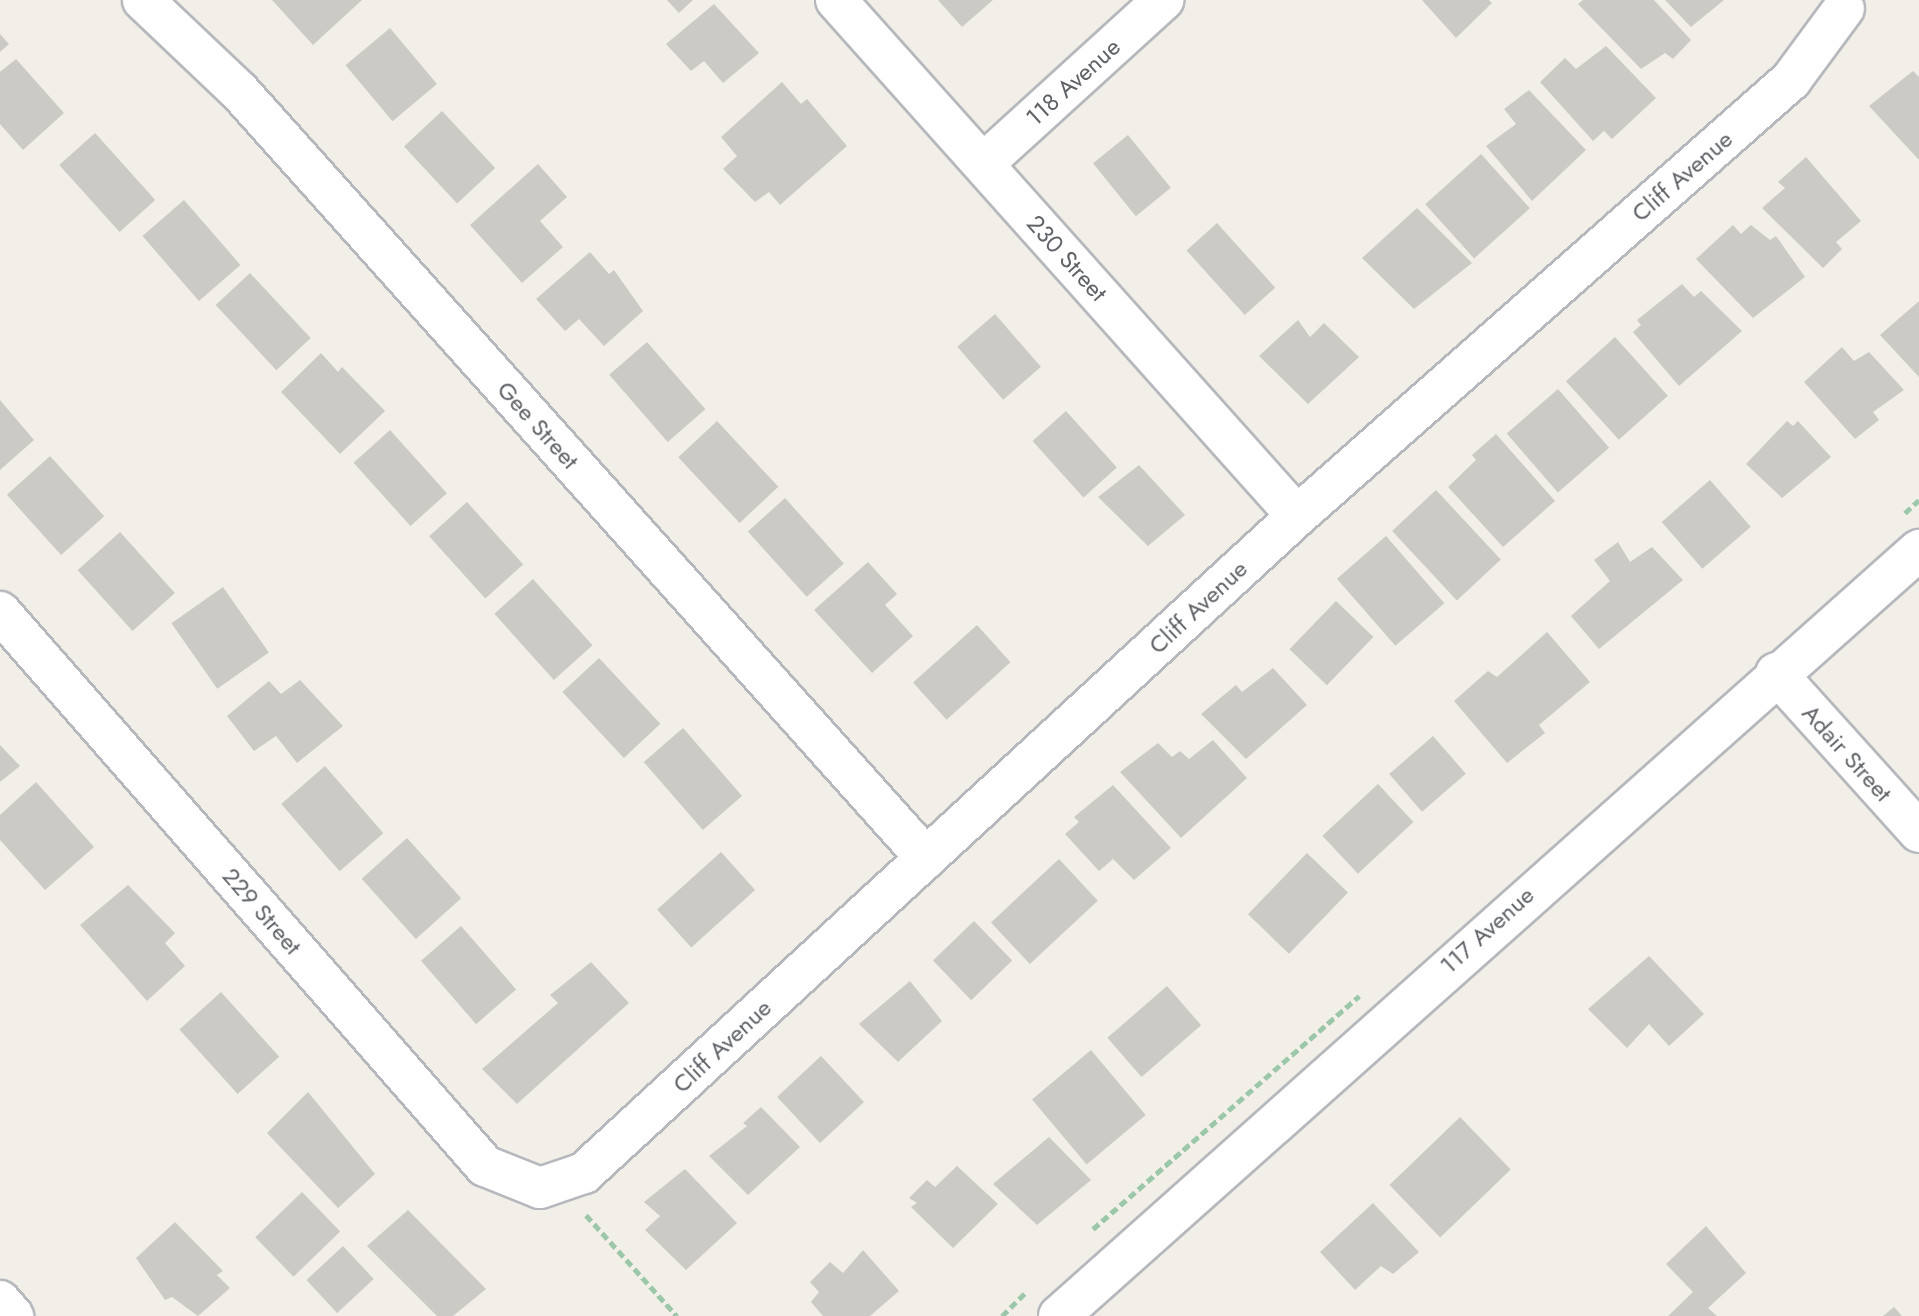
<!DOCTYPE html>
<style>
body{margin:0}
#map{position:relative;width:1919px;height:1316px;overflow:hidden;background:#f1efe8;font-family:Jost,sans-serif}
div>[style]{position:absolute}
.building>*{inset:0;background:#cccac5;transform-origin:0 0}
.path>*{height:5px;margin-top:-2.5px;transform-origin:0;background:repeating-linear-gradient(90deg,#9cc7a9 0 8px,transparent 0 12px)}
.roads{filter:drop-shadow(2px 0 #b5b8bc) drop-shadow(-2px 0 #b5b8bc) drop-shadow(0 2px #b5b8bc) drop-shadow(0 -2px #b5b8bc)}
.minor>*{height:40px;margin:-20px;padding:0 20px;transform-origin:20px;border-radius:20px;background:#fff}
span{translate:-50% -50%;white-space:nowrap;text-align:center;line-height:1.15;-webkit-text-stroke:6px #fff;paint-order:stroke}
.street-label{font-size:24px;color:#5f6368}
</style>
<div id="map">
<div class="building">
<div style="clip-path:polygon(272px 0,362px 0,313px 45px)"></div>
<div style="clip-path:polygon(667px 0,693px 0,679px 13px)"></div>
<div style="clip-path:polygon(938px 0,993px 0,962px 27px)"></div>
<div style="clip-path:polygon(1422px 0,1489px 0,1492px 3px,1456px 38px)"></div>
<div style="clip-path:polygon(1583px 0,1654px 0,1691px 40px,1673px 59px,1665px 53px,1641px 69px,1578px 4px)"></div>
<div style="clip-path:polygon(1665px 0,1724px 0,1691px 27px)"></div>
<div style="clip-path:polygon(714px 4px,759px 53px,723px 83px,704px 61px,691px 71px,666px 44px)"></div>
<div style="left:390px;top:28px;width:73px;height:58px;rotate:50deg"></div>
<div style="clip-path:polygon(0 34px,9px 44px,0 52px)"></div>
<div style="clip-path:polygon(1606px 46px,1656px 98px,1612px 139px,1604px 131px,1593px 141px,1540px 82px,1565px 58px,1576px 69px)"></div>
<div style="clip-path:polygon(16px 59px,64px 113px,23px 150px,0 124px,0 72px)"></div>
<div style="clip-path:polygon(1913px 71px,1919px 77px,1919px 160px,1869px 106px)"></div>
<div style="clip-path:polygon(782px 82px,801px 104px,807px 99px,847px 146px,780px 205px,769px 192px,755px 202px,723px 169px,737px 156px,721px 137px)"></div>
<div style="clip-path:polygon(1529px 90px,1586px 150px,1532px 201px,1486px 146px,1516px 124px,1504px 109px)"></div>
<div style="left:442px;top:111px;width:78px;height:52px;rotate:47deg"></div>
<div style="left:95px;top:133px;width:90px;height:48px;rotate:48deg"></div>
<div style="left:1128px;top:135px;width:68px;height:45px;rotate:51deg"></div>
<div style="left:1481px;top:154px;width:73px;height:75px;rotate:48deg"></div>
<div style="clip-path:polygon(1806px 157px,1861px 221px,1836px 242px,1842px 249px,1823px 268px,1762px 208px,1785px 188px,1778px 182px)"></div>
<div style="clip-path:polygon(538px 164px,567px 197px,540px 221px,563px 247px,522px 283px,470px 225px)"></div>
<div style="left:184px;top:200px;width:86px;height:55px;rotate:49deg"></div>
<div style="clip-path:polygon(1417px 208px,1472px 263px,1414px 309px,1362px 258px)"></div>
<div style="left:1217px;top:223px;width:87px;height:41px;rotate:48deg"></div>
<div style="clip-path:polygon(1733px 225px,1741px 234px,1751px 225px,1770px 240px,1776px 236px,1805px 277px,1753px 318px,1696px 259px)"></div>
<div style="clip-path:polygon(590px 252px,609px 274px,614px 270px,643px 311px,604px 346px,579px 319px,565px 331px,536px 299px)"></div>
<div style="left:250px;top:273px;width:89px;height:47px;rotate:47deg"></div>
<div style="clip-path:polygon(1682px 284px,1694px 297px,1701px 291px,1742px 331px,1679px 386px,1633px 332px,1641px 325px,1637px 320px)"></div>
<div style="clip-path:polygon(1919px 301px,1919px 377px,1880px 335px)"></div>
<div style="left:995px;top:314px;width:70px;height:50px;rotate:49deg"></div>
<div style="clip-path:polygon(1298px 320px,1310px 337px,1324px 323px,1359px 357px,1308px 404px,1259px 356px)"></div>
<div style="left:1615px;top:337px;width:79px;height:66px;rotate:48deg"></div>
<div style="left:647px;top:342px;width:89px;height:50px;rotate:49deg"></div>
<div style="clip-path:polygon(1842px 347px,1854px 361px,1869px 352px,1904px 390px,1873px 412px,1879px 420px,1855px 439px,1804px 382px)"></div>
<div style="clip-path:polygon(321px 353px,338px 372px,342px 367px,385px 411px,340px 454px,281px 392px)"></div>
<div style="left:1558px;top:389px;width:78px;height:68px;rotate:49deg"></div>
<div style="clip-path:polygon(0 400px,34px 440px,0 470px)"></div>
<div style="left:1066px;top:411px;width:76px;height:45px;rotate:48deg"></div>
<div style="left:717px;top:421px;width:90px;height:53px;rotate:47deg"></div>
<div style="clip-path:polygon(1787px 421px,1793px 426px,1798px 421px,1831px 457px,1782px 498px,1746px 464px)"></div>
<div style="left:390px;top:430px;width:85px;height:49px;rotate:48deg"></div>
<div style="clip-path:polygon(1496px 434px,1555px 501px,1503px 547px,1448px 487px,1476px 460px,1472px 455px)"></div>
<div style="left:50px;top:456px;width:81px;height:58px;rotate:48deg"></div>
<div style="clip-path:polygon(1139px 465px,1185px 515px,1148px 546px,1098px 497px)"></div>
<div style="left:1710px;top:480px;width:62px;height:64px;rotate:49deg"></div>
<div style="left:1436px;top:490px;width:95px;height:60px;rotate:47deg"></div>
<div style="left:785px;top:498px;width:88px;height:50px;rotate:48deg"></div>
<div style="left:467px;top:502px;width:84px;height:51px;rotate:48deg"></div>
<div style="left:120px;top:532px;width:82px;height:57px;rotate:48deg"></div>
<div style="left:1386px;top:536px;width:89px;height:65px;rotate:49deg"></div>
<div style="clip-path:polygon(1618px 542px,1630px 562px,1652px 547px,1683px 580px,1599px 649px,1571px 616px,1610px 581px,1594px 560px)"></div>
<div style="clip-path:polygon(868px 562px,897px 594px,885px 605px,913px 636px,872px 673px,814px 610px)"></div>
<div style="left:533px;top:579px;width:89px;height:52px;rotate:48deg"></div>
<div style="left:223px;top:587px;width:80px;height:63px;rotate:55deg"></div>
<div style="left:1336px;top:601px;width:52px;height:67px;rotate:44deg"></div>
<div style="left:977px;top:625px;width:50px;height:86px;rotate:48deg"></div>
<div style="clip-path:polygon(1547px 632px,1590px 682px,1539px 725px,1545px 733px,1507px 763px,1454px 701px,1488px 671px,1497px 677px)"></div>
<div style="left:599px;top:658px;width:90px;height:50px;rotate:47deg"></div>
<div style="clip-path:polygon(1273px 668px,1307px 705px,1246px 759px,1201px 714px,1236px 685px,1242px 692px)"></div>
<div style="clip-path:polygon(300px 680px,343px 726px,297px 763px,276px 736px,254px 751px,227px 716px,269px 681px,281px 694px)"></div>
<div style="left:683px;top:728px;width:90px;height:52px;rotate:49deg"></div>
<div style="left:1433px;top:736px;width:50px;height:58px;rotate:49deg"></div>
<div style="clip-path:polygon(1213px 740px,1247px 778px,1181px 838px,1120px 772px,1158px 743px,1172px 757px,1180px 751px,1189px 759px)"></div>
<div style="clip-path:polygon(0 745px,20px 766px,0 782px)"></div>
<div style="left:325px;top:766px;width:89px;height:58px;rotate:49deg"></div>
<div style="clip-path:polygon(36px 782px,94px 847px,45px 890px,0 840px,0 815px)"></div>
<div style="left:1378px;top:784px;width:52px;height:76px;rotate:47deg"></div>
<div style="clip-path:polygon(1113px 785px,1171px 848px,1134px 880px,1113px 859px,1099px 871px,1065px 834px,1079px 822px,1074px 817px)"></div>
<div style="left:407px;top:838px;width:81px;height:61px;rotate:48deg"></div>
<div style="left:721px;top:852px;width:51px;height:86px;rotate:48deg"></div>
<div style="left:1307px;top:853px;width:57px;height:85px;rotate:44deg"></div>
<div style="left:1059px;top:859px;width:57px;height:93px;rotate:47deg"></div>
<div style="clip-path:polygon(128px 885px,175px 933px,165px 943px,185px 966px,147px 1001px,80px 925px)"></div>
<div style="left:974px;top:921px;width:55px;height:57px;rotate:46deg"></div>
<div style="left:461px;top:926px;width:84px;height:53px;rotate:49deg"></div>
<div style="clip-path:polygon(1649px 956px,1704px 1014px,1669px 1046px,1649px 1024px,1627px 1048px,1588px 1009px)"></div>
<div style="clip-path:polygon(591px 962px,629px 1003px,517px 1104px,482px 1069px,558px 1003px,550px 995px)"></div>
<div style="clip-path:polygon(910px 981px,942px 1021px,898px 1062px,859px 1024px)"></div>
<div style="left:1167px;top:986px;width:52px;height:79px;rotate:49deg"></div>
<div style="left:221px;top:992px;width:87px;height:56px;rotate:48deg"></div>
<div style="left:1091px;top:1050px;width:85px;height:77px;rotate:50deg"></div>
<div style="left:821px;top:1056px;width:63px;height:60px;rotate:47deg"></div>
<div style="clip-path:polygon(308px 1092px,375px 1174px,338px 1208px,267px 1133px)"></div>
<div style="clip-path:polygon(761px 1107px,800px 1147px,748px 1195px,709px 1156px,747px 1126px,743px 1123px)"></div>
<div style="left:1460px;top:1117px;width:73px;height:98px;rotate:46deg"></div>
<div style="clip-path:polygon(1049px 1137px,1091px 1180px,1037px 1225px,993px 1184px)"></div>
<div style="clip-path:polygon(957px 1166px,998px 1204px,953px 1248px,911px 1207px,917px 1203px,909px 1198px,927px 1180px,935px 1187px)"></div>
<div style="clip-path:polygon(685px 1169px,737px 1223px,686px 1270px,645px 1230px,660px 1216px,644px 1202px)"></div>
<div style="left:302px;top:1192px;width:55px;height:65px;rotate:46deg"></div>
<div style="clip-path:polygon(1373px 1203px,1419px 1252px,1393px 1274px,1381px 1266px,1355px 1290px,1320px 1252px)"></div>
<div style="clip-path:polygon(408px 1210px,486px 1289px,453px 1316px,437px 1316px,367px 1246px)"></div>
<div style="clip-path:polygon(175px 1222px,223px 1271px,217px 1275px,230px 1288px,198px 1316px,172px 1297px,165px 1300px,136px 1258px)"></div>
<div style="clip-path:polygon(1706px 1226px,1746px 1273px,1708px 1308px,1717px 1316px,1668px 1316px,1693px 1292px,1666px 1264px)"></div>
<div style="left:343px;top:1246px;width:45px;height:50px;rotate:47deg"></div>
<div style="clip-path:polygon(863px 1250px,899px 1291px,870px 1316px,823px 1316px,811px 1302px,819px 1292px,810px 1282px,830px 1262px,843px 1273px)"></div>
<div style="clip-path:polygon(1894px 1307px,1902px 1316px,1883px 1316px)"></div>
</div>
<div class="path">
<div style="left:1905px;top:513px;width:19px;rotate:-43deg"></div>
<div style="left:586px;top:1215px;width:136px;rotate:48deg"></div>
<div style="left:1093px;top:1229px;width:354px;rotate:-41.2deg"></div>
<div style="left:1002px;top:1316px;width:33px;rotate:-45deg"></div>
</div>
<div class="roads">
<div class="minor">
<div style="left:143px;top:0;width:132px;rotate:43.5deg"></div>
<div style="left:239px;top:91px;width:1030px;rotate:48.15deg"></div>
<div style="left:836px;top:0;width:692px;rotate:48.22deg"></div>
<div style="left:983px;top:164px;width:244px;rotate:-42.3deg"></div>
<div style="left:0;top:612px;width:736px;rotate:48.8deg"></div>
<div style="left:485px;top:1166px;width:59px;rotate:21.8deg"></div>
<div style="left:540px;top:1188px;width:46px;rotate:-18.8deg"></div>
<div style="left:584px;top:1173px;width:970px;rotate:-42.66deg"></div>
<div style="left:1297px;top:516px;width:659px;rotate:-41.43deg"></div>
<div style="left:1791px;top:80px;width:89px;rotate:-53.6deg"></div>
<div style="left:1776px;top:673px;width:214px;rotate:48deg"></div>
<div style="left:0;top:1301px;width:20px;rotate:49deg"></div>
<div style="left:1059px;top:1316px;width:1152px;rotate:-41.69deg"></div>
</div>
</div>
<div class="street-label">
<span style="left:1073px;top:82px;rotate:-42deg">118 Avenue</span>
<span style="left:1682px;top:176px;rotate:-41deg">Cliff Avenue</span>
<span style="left:1067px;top:258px;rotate:48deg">230 Street</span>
<span style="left:538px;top:425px;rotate:48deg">Gee Street</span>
<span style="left:1198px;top:607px;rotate:-43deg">Cliff Avenue</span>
<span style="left:1847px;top:753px;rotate:48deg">Adair Street</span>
<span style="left:262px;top:911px;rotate:49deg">229 Street</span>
<span style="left:1487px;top:930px;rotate:-42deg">117 Avenue</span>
<span style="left:722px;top:1046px;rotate:-43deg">Cliff Avenue</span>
</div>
</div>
